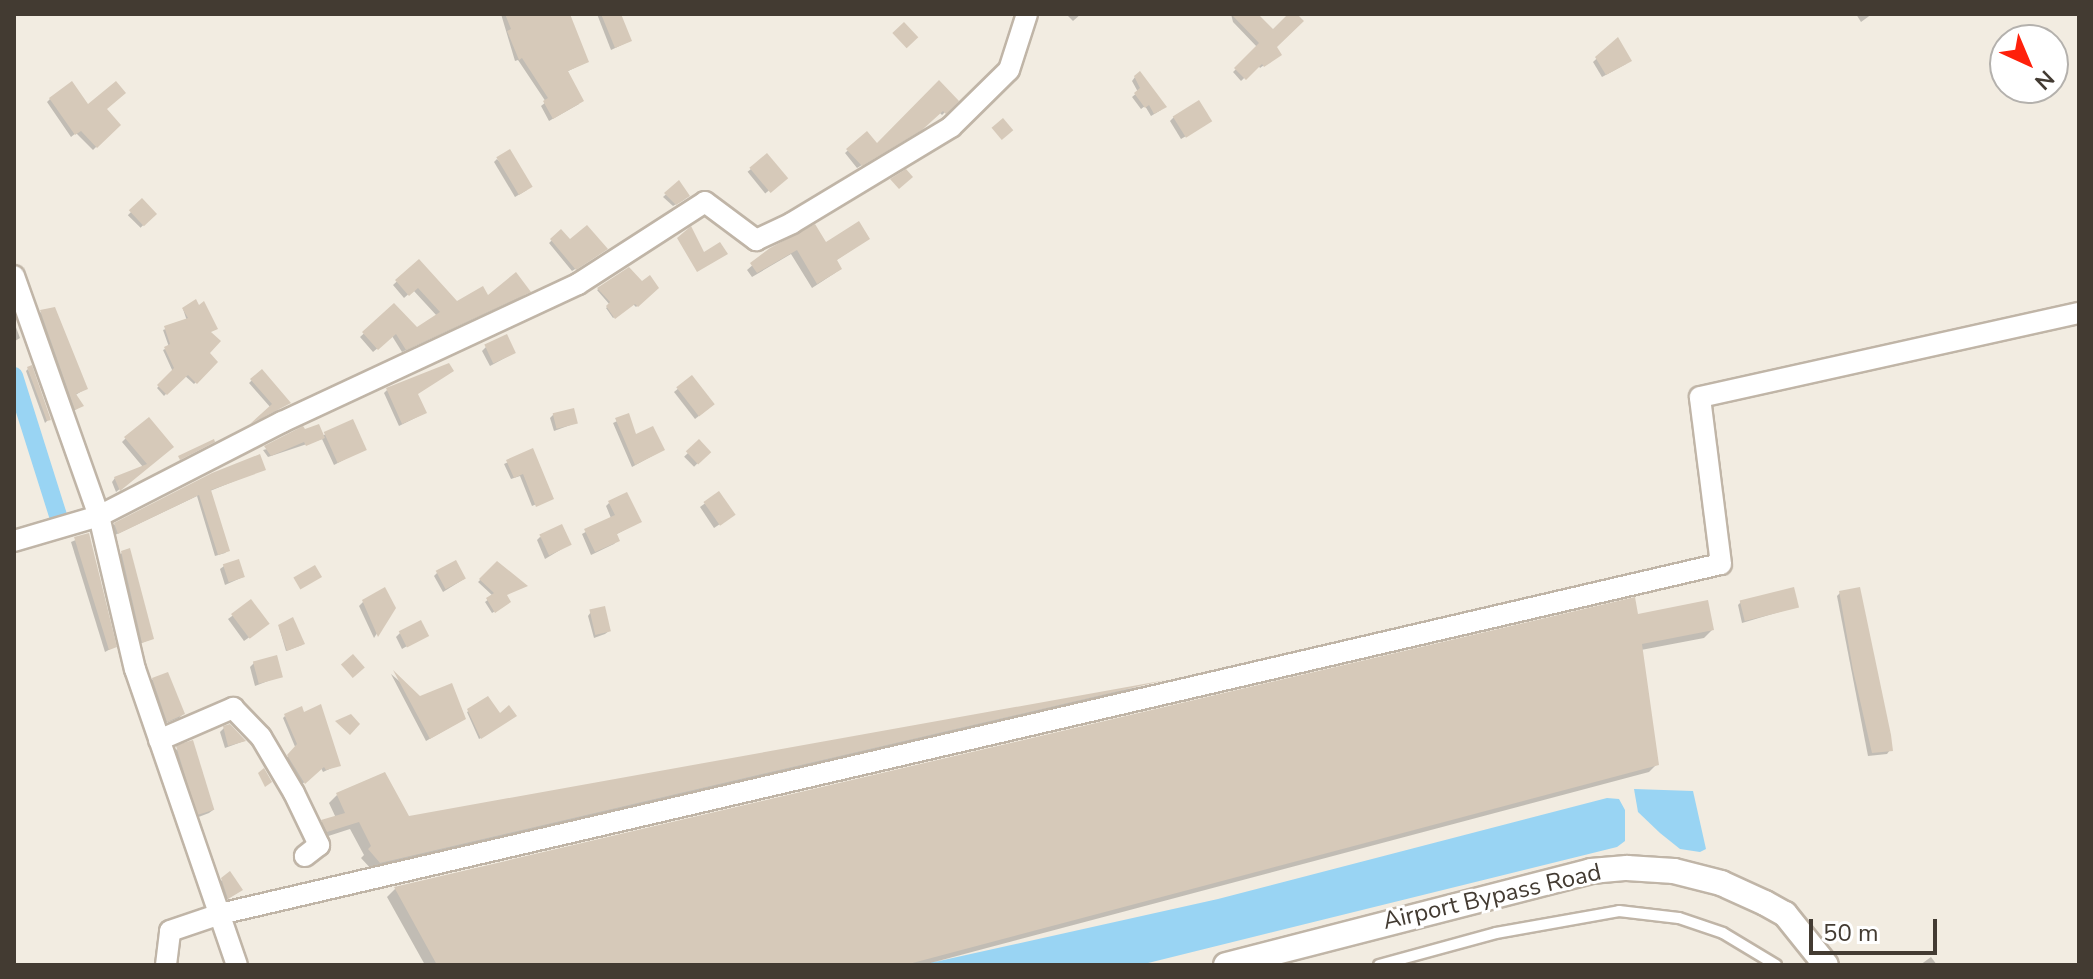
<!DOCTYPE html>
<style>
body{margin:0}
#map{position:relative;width:2093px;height:979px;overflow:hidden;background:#f2ece1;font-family:"Nunito Sans",sans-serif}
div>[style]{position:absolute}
.water>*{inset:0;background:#99d4f3}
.shadow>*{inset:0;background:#0003;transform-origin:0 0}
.canal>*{height:18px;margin:-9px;padding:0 9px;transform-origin:9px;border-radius:9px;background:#99d4f3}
.building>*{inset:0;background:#d6c9b9;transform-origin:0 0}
.roads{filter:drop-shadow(2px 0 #c0b5a7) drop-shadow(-2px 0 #c0b5a7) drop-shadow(0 2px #c0b5a7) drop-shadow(0 -2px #c0b5a7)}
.service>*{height:10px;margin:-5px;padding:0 5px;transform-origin:5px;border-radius:5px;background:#fff}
.minor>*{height:20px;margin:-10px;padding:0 10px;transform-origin:10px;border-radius:10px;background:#fff}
.tertiary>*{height:24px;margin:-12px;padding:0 12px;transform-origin:12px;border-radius:12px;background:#fff}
span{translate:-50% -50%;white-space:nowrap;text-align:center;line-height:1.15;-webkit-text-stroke:6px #fff;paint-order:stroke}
.street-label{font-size:24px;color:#433b32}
.frame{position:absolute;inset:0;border:16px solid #433b32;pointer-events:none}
.north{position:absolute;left:1989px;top:24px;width:80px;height:80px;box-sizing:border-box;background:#fff;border:2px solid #b4b1ad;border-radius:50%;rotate:136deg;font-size:22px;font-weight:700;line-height:32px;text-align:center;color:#433b32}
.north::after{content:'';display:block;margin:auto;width:28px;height:36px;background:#ff200b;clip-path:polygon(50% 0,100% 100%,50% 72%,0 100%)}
.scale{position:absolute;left:1809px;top:919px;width:128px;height:36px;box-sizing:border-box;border:4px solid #433b32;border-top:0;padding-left:10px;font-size:24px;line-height:28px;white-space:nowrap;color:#433b32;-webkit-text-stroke:6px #fff;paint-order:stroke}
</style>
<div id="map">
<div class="water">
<div style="clip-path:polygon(1634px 789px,1693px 791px,1706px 849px,1700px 852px,1680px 849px,1660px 833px,1638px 812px)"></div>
<div style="clip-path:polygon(1607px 798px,1619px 799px,1625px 810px,1625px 841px,1617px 847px,1140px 965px,921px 965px,1218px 899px)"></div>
</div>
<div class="shadow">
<div style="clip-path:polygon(501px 14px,568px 14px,587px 62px,566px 72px,579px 104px,549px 121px,541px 106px,546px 102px,518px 60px,515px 61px)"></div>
<div style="clip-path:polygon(597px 14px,619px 14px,630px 41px,611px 50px)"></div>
<div style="clip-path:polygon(1066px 14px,1081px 14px,1073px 21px)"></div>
<div style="clip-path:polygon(1231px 14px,1256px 14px,1272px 31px,1294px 14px,1275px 47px,1279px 54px,1260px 68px,1258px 65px,1241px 81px,1233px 72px,1258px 48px,1233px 22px)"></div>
<div style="clip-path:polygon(1856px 14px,1872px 14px,1861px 22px)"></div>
<div style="clip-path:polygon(1617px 40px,1626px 64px,1602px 77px,1593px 62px)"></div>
<div style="clip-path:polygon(1135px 77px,1161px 110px,1151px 116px,1145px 106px,1141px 109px,1132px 97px,1138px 92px,1132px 81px)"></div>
<div style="clip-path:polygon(50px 99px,104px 109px,118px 125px,93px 150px,76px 133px,71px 137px,47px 102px)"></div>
<div style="clip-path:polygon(956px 101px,942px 115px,939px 112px,916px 132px,857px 168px,845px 153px,867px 133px,877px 146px)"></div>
<div style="clip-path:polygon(1174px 117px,1205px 125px,1181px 139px,1170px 121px)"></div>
<div style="left:767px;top:156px;width:28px;height:25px;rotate:51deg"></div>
<div style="clip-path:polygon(497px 159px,527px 190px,515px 197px,494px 162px)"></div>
<div style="clip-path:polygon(679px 183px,685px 199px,673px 206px,663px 197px)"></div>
<div style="left:142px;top:201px;width:18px;height:20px;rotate:45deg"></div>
<div style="clip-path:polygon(561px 232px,570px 242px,602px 252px,572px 271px,549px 243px)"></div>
<div style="clip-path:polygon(868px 239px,835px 261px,840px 269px,835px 273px,812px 288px,791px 254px,752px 277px,747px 270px,771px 249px)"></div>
<div style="clip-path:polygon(418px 262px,457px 304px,525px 295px,402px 352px,392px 336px,373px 352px,360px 337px,394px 306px,416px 329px,437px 316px,413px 290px,404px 298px,393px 285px)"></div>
<div style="clip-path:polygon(629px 269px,642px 284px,657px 287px,636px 307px,633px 304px,613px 318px,606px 308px,610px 305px,597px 290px)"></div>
<div style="clip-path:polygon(183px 309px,209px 332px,208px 353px,216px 362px,194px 384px,184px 375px,164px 396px,157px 388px,173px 372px,163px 350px,169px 347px,163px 330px,187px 321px)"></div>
<div style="clip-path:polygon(41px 312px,85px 389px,74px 396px,81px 406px,72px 412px,37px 315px)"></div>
<div style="clip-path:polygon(14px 322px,20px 338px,15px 341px,14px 337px)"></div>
<div style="clip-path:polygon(486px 347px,514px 353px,490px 366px,482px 351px)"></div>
<div style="clip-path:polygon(28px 369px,49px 419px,45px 423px,26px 371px)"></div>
<div style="clip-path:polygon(261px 372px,288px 403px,258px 420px,271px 408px,249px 383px)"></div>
<div style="clip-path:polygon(691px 378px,709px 408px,695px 419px,674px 392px)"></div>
<div style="clip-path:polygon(387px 390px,425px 413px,399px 426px,384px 393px)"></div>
<div style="clip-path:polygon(554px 414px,576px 423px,554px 431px,550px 418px)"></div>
<div style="clip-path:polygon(628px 416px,635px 437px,663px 450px,632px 467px,613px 423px)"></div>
<div style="clip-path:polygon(352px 421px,364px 449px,334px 465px,322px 439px,268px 457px,263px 450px,322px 436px)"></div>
<div style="clip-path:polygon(126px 438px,168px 450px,116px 492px,112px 482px,115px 478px,143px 467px,122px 442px)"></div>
<div style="left:699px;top:442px;width:14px;height:21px;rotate:45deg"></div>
<div style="clip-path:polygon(532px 451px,551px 498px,532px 506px,520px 476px,511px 479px,504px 464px)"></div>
<div style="clip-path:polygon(264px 469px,210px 491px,228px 550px,225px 553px,215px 556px,197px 496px,115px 535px,112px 527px,115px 524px)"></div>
<div style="clip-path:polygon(719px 493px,729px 518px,714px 528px,700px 507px)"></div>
<div style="clip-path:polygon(609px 503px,639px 522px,615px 535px,618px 540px,614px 544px,591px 555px,582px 534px,611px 518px,606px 506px)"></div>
<div style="clip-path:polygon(87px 535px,114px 647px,105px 652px,71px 542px)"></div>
<div style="clip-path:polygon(540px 537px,570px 544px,545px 559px,537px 540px)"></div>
<div style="clip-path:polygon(122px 553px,151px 639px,139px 644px,118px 556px)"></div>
<div style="clip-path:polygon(497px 564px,507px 604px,492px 613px,485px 602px,493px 596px,478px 582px)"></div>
<div style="clip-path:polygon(224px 566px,243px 577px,225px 585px,220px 569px)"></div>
<div style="clip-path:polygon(438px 572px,464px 579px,443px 592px,434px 576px)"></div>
<div style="clip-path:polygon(1840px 593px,1890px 750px,1887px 754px,1868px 756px,1837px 596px)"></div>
<div style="clip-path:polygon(1634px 600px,1636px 617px,1712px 630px,1704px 638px,1641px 650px,1657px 764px,1649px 772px,923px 965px,425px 965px,387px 897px,395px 889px)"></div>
<div style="clip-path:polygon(251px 602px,263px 627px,244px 641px,228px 619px)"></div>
<div style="clip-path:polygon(363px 602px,393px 608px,374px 638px,359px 606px)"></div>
<div style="clip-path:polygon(1741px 602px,1796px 607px,1742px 623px,1738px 605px)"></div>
<div style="clip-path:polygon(591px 612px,609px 631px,605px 634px,594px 638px,588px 616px)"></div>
<div style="clip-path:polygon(279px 627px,302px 645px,286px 651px)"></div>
<div style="clip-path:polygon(400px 633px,426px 635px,402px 649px,396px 637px)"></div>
<div style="clip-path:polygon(254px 663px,281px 676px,255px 686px,250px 667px)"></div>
<div style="clip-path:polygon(391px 674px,419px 698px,461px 721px,426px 741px)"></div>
<div style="clip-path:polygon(153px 679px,183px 714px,179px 718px,163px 724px,149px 683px)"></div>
<div style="clip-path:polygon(1160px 683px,1155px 688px,372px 870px,361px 858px,364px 855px,350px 829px,319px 839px,314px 830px,322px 822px,336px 818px,329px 803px,337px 795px,408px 819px)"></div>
<div style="clip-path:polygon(488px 699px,499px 716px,515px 716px,479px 739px,467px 712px)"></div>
<div style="clip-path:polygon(285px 716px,338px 765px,323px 772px,321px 768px,301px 785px,285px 759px,296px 749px,283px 718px)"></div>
<div style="clip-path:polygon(224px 728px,244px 741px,225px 748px,220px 732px)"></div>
<div style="clip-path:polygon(177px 749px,213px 810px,209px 813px,196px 818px,174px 752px)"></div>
<div style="clip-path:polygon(222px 880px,237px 893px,224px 901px,218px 884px)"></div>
<div style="clip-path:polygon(1931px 957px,1937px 965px,1920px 965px)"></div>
</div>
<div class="canal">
<div style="left:14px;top:376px;width:150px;rotate:72.5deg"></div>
</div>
<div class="building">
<div style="clip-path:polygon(505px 14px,570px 14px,589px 62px,568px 71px,584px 101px,553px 119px,543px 101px,548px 98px,522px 58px,519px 60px,507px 31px,511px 29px)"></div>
<div style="clip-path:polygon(601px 14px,621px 14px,632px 41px,615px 48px)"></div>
<div style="clip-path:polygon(1231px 14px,1258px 14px,1273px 29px,1288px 14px,1297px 14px,1304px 21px,1277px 47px,1282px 55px,1264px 67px,1262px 64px,1246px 80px,1234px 68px,1259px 43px)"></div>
<div style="left:904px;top:22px;width:21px;height:16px;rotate:47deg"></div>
<div style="clip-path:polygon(1618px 37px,1632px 61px,1606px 75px,1595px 57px)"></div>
<div style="clip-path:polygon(1140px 71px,1167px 107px,1154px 114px,1149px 105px,1145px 108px,1134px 93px,1140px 88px,1134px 76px)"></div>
<div style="clip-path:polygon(939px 80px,959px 101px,946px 114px,943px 111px,922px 130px,862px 166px,846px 149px,867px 131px,877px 143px)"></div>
<div style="clip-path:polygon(72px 81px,88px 104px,116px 81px,126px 93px,107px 109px,121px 125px,97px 148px,81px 131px,75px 135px,49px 98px)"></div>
<div style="left:1199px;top:100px;width:25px;height:31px;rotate:58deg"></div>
<div style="left:1003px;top:118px;width:16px;height:15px;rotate:50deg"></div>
<div style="left:510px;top:149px;width:44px;height:16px;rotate:59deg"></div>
<div style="left:767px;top:153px;width:33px;height:23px;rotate:50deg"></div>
<div style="clip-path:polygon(906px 169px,913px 177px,899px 189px,890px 179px)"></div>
<div style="clip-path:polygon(679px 180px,690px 196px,676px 205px,664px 193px)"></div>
<div style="left:142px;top:198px;width:22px;height:18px;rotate:47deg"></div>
<div style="clip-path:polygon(859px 221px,870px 239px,837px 260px,842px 269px,817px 284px,797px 250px,757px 273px,750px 263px,770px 248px,815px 224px,826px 242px)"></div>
<div style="clip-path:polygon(587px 225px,608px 249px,576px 270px,550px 239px,561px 229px,570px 239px)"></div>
<div style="clip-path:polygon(691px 226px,704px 252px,720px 242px,728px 254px,697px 272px,677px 238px)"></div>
<div style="clip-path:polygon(419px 259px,457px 301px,483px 286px,488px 295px,516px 272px,531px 292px,406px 350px,396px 334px,378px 350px,362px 332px,394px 303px,417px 327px,440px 312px,418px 288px,409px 296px,395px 280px)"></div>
<div style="clip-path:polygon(629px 267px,642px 281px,650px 275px,659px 288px,638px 307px,635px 304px,615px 319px,606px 306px,610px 302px,597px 288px)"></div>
<div style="clip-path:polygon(196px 299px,199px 305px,204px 301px,218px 329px,211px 332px,221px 341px,210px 353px,218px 362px,197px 384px,188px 375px,167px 395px,157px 385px,174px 368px,164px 347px,170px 344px,164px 326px,188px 318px,182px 308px)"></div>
<div style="clip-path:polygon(55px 307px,88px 389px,76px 394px,84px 406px,75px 410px,40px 310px)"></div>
<div style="left:507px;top:334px;width:21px;height:25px;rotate:65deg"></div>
<div style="clip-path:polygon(449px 363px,454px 371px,418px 394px,427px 413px,402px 424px,386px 388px)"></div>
<div style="clip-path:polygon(32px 365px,51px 420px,47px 421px,27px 367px)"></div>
<div style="clip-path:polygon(262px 369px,291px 403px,250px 424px,272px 404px,250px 379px)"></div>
<div style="left:692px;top:375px;width:37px;height:20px;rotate:52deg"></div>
<div style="left:574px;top:408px;width:16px;height:22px;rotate:76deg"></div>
<div style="clip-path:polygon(629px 413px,636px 434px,653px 426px,665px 450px,635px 465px,615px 418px)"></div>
<div style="clip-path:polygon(149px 417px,174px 447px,120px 491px,114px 477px,147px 464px,124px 437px)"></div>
<div style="left:353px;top:419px;width:34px;height:32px;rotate:66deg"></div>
<div style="clip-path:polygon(319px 424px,325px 438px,306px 446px,304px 442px,271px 456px,264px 446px,303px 426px,305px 429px)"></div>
<div style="clip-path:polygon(214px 439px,215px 442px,180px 460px,178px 456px)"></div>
<div style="left:699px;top:439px;width:18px;height:18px;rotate:47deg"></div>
<div style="clip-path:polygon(533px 448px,554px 499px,536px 507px,523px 474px,514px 478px,506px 460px)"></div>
<div style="clip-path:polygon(260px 454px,266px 470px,211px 490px,230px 551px,218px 555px,199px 495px,118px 534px,114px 523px,212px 473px)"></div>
<div style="left:719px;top:491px;width:29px;height:19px;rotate:55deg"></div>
<div style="clip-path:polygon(627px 492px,642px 522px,617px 534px,620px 541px,595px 552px,584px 529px,615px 515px,608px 501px)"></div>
<div style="left:562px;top:524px;width:23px;height:25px;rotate:65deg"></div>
<div style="clip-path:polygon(89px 533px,117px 647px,109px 650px,74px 537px)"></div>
<div style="clip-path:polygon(130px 548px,154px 639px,142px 643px,121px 551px)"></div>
<div style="left:239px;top:559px;width:19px;height:17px;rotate:72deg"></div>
<div style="left:456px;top:560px;width:21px;height:23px;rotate:62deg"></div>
<div style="clip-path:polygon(497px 561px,528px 586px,507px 595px,511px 602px,495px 613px,486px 598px,494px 593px,479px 579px)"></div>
<div style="left:315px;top:565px;width:14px;height:25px;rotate:60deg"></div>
<div style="clip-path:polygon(385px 587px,396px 608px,378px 637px,362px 600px)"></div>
<div style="left:1794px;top:587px;width:21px;height:56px;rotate:76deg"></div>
<div style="clip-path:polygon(1860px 587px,1891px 735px,1893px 751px,1872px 753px,1853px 670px,1839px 591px)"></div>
<div style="clip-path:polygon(1635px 597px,1638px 614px,1708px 600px,1714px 630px,1642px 644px,1659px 765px,905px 965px,437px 965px,394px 887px)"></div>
<div style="left:251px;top:599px;width:31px;height:25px;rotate:53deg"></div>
<div style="left:605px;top:606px;width:26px;height:16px;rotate:77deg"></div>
<div style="clip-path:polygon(293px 617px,305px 644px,287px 651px,278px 625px)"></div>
<div style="left:421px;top:620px;width:18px;height:25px;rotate:63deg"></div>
<div style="left:353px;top:654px;width:18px;height:16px;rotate:49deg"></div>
<div style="left:277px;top:655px;width:23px;height:25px;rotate:75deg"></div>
<div style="clip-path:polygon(393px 670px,420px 696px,452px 683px,466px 719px,430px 739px)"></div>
<div style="clip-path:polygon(168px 672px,185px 714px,167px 722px,152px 678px)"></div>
<div style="clip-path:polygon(1166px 680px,380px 863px,368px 849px,371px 846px,359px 822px,327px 832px,321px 820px,345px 813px,336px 793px,385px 772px,409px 816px)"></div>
<div style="clip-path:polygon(488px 696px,500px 713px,509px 705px,517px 716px,481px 739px,467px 709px)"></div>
<div style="clip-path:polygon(321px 704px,341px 766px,326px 770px,324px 767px,305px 784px,287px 755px,297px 744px,284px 714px,302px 706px,304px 712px)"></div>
<div style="clip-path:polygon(351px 714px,360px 724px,350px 735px,335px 721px)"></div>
<div style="clip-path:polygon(230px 724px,246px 741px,228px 746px,223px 726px)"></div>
<div style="left:193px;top:740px;width:73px;height:18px;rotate:73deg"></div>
<div style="clip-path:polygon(264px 768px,272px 782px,265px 787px,258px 773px)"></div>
<div style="clip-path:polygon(230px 871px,243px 890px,228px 899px,221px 878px)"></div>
</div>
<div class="roads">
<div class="service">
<div style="left:1379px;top:965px;width:121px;rotate:-15.3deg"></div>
<div style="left:1496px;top:933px;width:125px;rotate:-10.1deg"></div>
<div style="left:1619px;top:911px;width:60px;rotate:6.7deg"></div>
<div style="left:1679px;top:918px;width:46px;rotate:18.8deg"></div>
<div style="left:1723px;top:933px;width:62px;rotate:31.1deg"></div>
</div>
<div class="minor">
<div style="left:14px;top:276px;width:255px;rotate:70.5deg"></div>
<div style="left:99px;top:516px;width:157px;rotate:76.8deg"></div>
<div style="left:135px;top:669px;width:313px;rotate:71deg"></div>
<div style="left:14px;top:541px;width:89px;rotate:-16.4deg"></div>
<div style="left:99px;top:516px;width:206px;rotate:-27.2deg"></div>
<div style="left:282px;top:422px;width:327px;rotate:-25deg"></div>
<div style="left:578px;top:284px;width:151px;rotate:-32.8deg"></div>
<div style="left:705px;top:202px;width:64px;rotate:36.7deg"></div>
<div style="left:756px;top:240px;width:40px;rotate:-25deg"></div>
<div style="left:792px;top:223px;width:186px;rotate:-31.1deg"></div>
<div style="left:951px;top:127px;width:81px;rotate:-44.5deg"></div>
<div style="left:1009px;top:70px;width:59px;rotate:-72.2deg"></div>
<div style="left:159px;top:740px;width:81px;rotate:-23.4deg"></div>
<div style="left:233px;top:708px;width:40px;rotate:46deg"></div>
<div style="left:261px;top:737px;width:65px;rotate:59.5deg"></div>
<div style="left:294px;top:793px;width:58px;rotate:64.3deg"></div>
<div style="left:319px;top:845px;width:18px;rotate:142deg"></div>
<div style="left:166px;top:965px;width:34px;rotate:-83deg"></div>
<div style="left:170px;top:931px;width:53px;rotate:-18.8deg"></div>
<div style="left:220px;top:914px;width:1541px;rotate:-13.13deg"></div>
<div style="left:1721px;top:564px;width:168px;rotate:-97.2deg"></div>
<div style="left:1700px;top:397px;width:388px;rotate:-12.5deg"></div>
</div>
<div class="tertiary">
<div style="left:1226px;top:965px;width:377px;rotate:-14.4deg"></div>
<div style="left:1591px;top:871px;width:36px;rotate:-5deg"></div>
<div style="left:1627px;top:868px;width:47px;rotate:3.7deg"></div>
<div style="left:1674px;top:871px;width:49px;rotate:14.3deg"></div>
<div style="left:1721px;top:883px;width:48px;rotate:24.4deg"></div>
<div style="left:1765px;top:903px;width:23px;rotate:29deg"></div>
<div style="left:1785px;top:914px;width:65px;rotate:51.2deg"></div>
</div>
</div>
<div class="street-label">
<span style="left:1492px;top:897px;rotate:-13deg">Airport Bypass Road</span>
</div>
<div class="frame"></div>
<div class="north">N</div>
<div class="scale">50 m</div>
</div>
